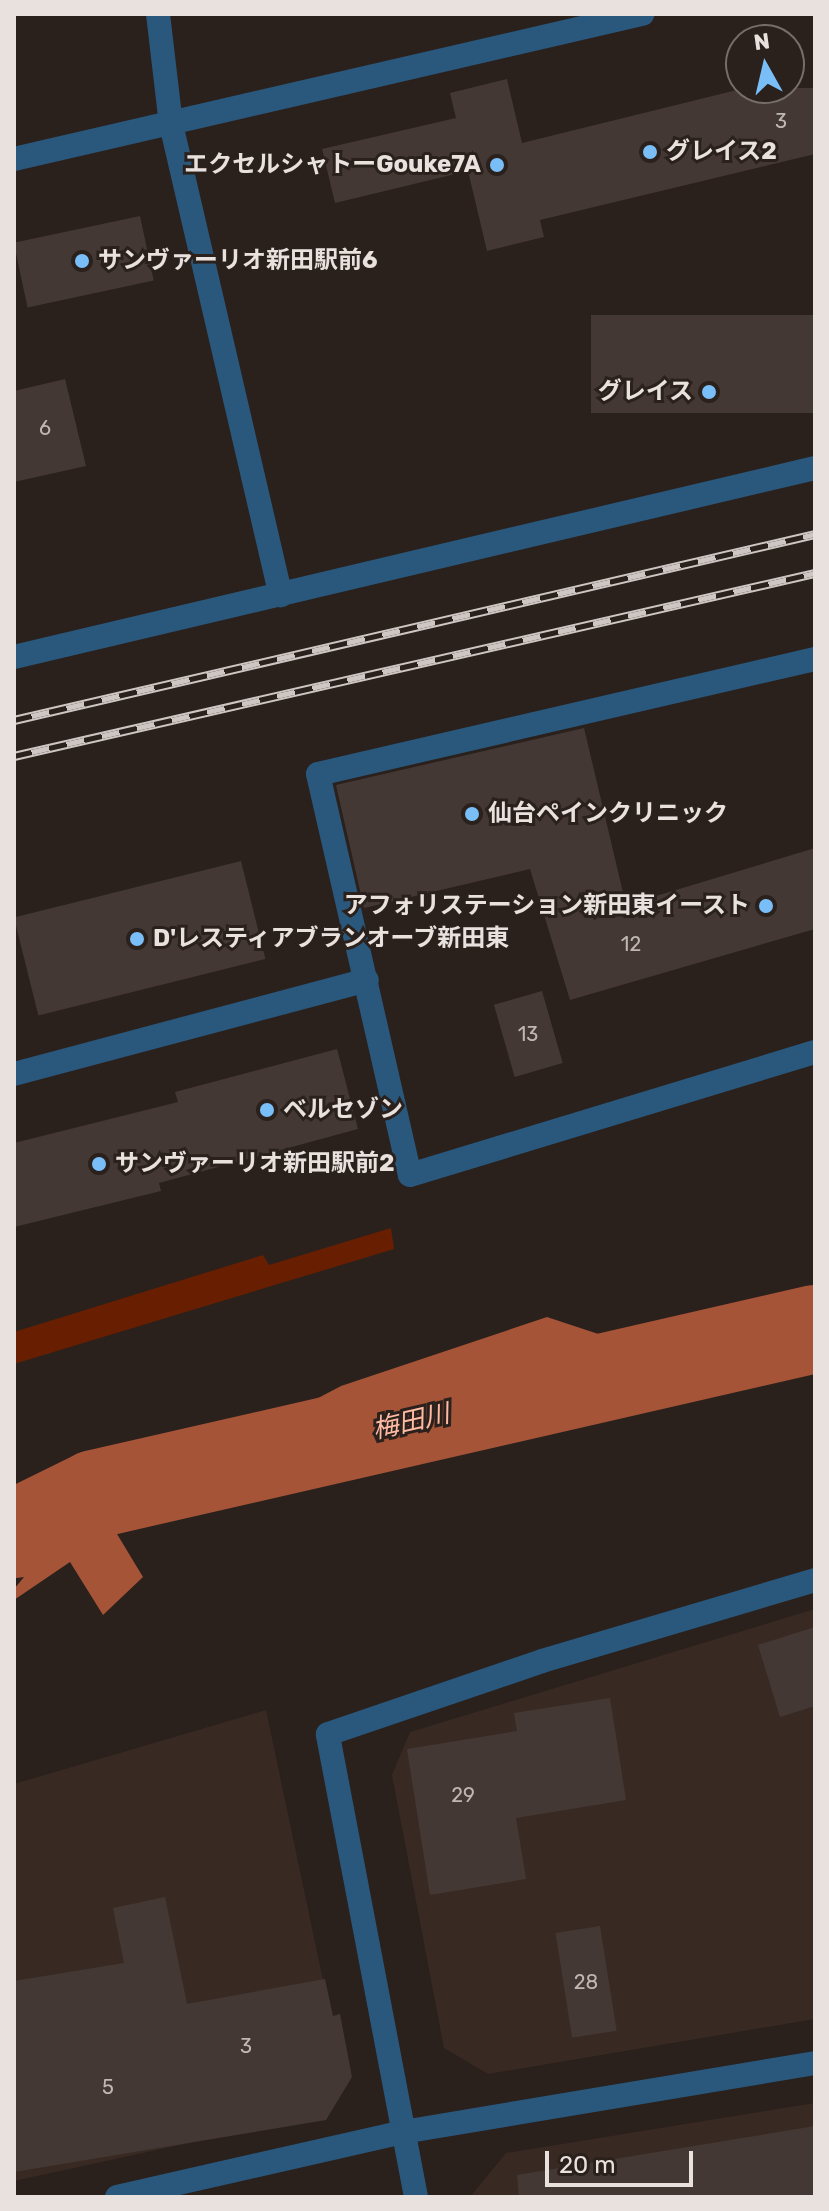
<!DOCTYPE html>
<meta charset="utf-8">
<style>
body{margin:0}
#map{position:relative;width:829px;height:2211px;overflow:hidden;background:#2a201c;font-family:Rubik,"Noto Sans JP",sans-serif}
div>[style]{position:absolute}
.built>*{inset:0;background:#392923}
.green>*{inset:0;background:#681f01}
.water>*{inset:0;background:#a55438}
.river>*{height:88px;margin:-44px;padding:0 44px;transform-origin:44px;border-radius:44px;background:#a55438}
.building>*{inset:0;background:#443834;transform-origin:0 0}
.minor>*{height:24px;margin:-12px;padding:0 12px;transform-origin:12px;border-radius:12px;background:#2a577c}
.tertiary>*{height:24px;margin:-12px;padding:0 12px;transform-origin:12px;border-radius:12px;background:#2a577c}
.rail>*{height:9px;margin-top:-4.5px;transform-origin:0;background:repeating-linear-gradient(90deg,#2a201c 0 18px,#cec6c3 0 36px);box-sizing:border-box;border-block:2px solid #cec6c3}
.dots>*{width:22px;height:22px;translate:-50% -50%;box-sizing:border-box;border:4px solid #2a201c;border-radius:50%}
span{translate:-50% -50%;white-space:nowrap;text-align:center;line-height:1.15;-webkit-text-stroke:6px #2a201c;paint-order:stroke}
.number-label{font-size:20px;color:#bfb7b4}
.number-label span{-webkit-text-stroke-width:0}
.poi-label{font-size:24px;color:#e8e1de;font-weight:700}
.left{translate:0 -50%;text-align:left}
.right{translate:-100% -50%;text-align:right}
.water-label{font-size:26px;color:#ffbaa3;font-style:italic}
.frame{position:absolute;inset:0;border:16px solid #e8e1de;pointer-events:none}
.north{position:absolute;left:725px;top:24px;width:80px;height:80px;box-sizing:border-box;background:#2a201c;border:2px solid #766d6a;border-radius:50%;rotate:352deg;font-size:22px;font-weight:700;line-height:32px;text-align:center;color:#e8e1de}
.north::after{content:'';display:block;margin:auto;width:28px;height:36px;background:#7abef8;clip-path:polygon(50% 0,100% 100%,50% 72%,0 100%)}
.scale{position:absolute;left:545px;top:2151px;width:148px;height:36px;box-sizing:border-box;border:4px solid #e8e1de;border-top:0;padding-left:10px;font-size:24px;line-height:28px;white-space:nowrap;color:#e8e1de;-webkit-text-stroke:6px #2a201c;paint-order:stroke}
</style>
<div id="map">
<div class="built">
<div style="clip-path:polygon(815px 1609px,815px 2019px,488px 2074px,444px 2048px,392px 1775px,410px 1732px)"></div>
<div style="clip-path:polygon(266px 1710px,343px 2075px,318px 2115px,14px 2181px,14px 1784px)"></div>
<div style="clip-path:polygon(815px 2103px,815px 2197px,470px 2197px,506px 2153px)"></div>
</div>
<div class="green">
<div style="clip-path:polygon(391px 1228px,394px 1249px,14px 1364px,14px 1332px,263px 1255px,269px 1265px)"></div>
</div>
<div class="water">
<div style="clip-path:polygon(547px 1317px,686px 1363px,815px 1335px,815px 1368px,585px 1389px,446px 1387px,289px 1447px,240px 1495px,114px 1529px,143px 1577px,103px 1615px,70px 1562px,14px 1600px,14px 1589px,61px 1533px,341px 1386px)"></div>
</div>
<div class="river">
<div style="left:14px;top:1534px;width:90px;rotate:-26.3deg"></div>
<div style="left:95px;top:1494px;width:739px;rotate:-12.91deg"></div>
</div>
<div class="building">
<div style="clip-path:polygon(507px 79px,522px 143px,745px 88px,815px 88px,815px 154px,540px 220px,544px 237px,487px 251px,468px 171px,335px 203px,322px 149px,456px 118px,450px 93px)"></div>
<div style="left:140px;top:216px;width:66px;height:129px;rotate:78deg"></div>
<div style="left:815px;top:315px;width:98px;height:224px;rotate:90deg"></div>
<div style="clip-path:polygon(65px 379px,86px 466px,14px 482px,14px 391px)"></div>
<div style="clip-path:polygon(584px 728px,626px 905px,815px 848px,815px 929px,570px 1000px,530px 869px,364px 908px,336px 785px)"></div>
<div style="left:241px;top:861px;width:101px;height:234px;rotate:76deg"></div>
<div style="left:542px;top:991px;width:75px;height:50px;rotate:74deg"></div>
<div style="clip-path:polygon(337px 1049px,358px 1129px,159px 1183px,161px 1191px,14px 1227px,14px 1143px,178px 1102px,175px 1092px)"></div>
<div style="clip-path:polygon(815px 1627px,815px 1706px,780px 1717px,758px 1645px)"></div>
<div style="clip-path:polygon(610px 1698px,626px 1800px,516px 1818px,526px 1879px,430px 1895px,407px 1749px,517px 1731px,514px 1713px)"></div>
<div style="clip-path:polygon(165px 1897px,187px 2004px,325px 1979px,333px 2016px,340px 2014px,352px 2077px,326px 2120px,14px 2172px,14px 1981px,124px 1963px,113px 1908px)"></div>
<div style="left:600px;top:1926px;width:106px;height:45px;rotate:81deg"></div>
<div style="clip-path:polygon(815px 2126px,815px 2197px,519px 2197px,517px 2175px)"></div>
</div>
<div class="minor">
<div style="left:158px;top:14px;width:111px;rotate:83.3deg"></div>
<div style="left:171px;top:124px;width:484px;rotate:76.9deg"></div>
<div style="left:14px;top:159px;width:645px;rotate:-13deg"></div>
<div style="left:14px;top:657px;width:823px;rotate:-13.28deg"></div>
<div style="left:815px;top:659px;width:510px;rotate:166.97deg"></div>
<div style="left:318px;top:774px;width:411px;rotate:77.1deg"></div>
<div style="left:410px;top:1175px;width:423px;rotate:-16.9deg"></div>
<div style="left:14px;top:1074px;width:365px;rotate:-14.9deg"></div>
<div style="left:416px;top:2197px;width:471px;rotate:-100.8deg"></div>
<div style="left:328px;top:1734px;width:226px;rotate:-18.8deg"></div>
<div style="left:542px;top:1661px;width:285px;rotate:-16.5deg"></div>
</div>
<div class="tertiary">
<div style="left:117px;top:2197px;width:293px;rotate:-12.8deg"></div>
<div style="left:403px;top:2132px;width:418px;rotate:-9.5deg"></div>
</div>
<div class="rail">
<div style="left:14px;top:720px;width:822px;rotate:-13.07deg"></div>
<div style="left:14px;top:756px;width:822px;rotate:-12.87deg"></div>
</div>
<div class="dots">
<div style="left:650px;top:152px;background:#7abef8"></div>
<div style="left:497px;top:165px;background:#7abef8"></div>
<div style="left:82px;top:261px;background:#7abef8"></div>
<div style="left:709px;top:392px;background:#7abef8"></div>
<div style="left:472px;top:814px;background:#7abef8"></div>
<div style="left:766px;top:906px;background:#7abef8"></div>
<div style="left:137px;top:939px;background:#7abef8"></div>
<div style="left:267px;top:1110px;background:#7abef8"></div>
<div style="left:99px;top:1164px;background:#7abef8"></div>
</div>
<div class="number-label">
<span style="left:781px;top:121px">3</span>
<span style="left:45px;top:428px">6</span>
<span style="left:631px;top:944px">12</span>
<span style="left:528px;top:1034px">13</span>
<span style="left:463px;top:1795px">29</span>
<span style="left:586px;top:1982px">28</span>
<span style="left:246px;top:2046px">3</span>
<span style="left:108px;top:2087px">5</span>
</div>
<div class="poi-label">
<span class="left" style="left:666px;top:152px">グレイス2</span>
<span class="right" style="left:481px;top:165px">エクセルシャトーGouke7A</span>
<span class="left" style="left:98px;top:261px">サンヴァーリオ新田駅前6</span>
<span class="right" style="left:693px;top:392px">グレイス</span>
<span class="left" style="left:488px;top:814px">仙台ペインクリニック</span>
<span class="right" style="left:750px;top:906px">アフォリステーション新田東イースト</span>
<span class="left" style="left:153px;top:939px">D'レスティアブランオーブ新田東</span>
<span class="left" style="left:283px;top:1110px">ベルセゾン</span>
<span class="left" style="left:115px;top:1164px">サンヴァーリオ新田駅前2</span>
</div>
<div class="water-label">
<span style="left:411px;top:1422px;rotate:-13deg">梅田川</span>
</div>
<div class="frame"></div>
<div class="north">N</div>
<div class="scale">20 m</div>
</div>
